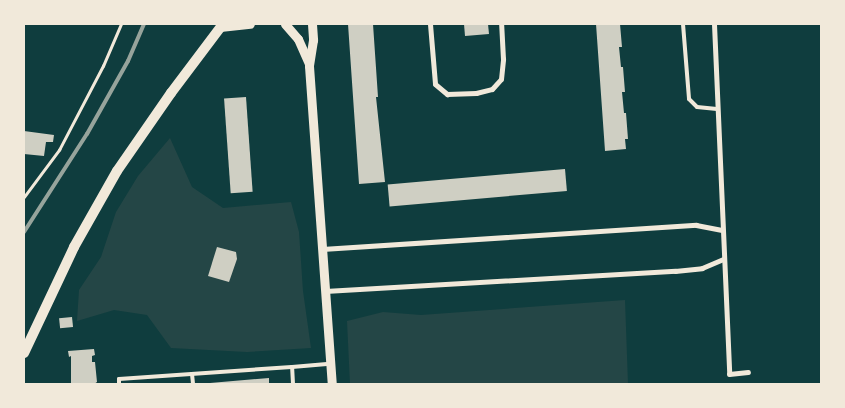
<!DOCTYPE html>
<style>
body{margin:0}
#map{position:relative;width:845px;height:408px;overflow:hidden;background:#0f3d3e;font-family:"Exo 2",sans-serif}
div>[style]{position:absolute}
.green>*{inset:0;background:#244646}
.building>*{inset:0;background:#cfcfc3;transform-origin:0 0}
.path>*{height:2.5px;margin:-1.25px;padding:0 1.25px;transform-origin:1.25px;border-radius:1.25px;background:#f1e9da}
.service>*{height:4px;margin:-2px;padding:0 2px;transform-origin:2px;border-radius:2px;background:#f1e9da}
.minor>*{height:5px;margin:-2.5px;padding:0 2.5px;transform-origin:2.5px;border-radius:2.5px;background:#f1e9da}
.tertiary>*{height:9px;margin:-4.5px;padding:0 4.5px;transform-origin:4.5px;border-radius:4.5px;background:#f1e9da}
.secondary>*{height:10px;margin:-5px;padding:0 5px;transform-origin:5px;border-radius:5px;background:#f1e9da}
.rail>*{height:4px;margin:-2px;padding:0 2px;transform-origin:2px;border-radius:2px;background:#97a49c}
span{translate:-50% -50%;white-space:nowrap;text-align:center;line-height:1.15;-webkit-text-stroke:4.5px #f1e9da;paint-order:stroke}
.frame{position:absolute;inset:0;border:25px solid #f1e9da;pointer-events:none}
</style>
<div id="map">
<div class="green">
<div style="clip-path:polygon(170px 138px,192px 187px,223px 208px,291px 202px,299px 232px,303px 291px,311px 348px,247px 352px,171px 348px,147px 315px,114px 310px,77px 321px,79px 290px,101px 257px,116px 212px,138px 176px)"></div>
<div style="clip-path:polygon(625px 300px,628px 384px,350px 384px,347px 321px,383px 312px,421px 315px)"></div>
</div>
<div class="building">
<div style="clip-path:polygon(348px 24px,373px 24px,378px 97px,376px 97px,385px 182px,359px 184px)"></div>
<div style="clip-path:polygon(464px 24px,488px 24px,489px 34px,465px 36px)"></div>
<div style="clip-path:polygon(596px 24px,620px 24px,622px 47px,619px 47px,621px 67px,623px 67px,625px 92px,622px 92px,624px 113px,626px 113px,628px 139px,625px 139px,626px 149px,605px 151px)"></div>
<div style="left:246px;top:97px;width:95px;height:22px;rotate:86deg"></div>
<div style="clip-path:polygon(24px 131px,54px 135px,53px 142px,46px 142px,44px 156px,24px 154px)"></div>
<div style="left:565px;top:169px;width:22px;height:178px;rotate:85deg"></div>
<div style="clip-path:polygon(217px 247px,236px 252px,237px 259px,229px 282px,208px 276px)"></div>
<div style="left:72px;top:317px;width:10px;height:13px;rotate:84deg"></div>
<div style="clip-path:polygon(94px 349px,95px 355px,92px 356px,92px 362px,95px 362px,97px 382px,94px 384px,71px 384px,71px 356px,69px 357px,68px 351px)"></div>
<div style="clip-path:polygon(269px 378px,269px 384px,210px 384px,210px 383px)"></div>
</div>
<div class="path">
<div style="left:24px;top:197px;width:59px;rotate:-53.3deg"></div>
<div style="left:59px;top:150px;width:95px;rotate:-62.4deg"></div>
<div style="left:103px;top:66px;width:46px;rotate:-66.8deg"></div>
</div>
<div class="service">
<div style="left:683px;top:24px;width:75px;rotate:85.4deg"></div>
<div style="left:689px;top:99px;width:11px;rotate:45deg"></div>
<div style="left:697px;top:107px;width:20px;rotate:6deg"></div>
<div style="left:192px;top:374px;width:10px;rotate:84deg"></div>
<div style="left:119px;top:384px;width:5px;rotate:-90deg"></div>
<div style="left:119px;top:379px;width:173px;rotate:-4deg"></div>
<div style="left:293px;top:384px;width:17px;rotate:-93deg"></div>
<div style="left:292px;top:367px;width:38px;rotate:-5deg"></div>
</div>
<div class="minor">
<div style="left:430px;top:24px;width:60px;rotate:85.2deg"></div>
<div style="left:435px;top:84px;width:16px;rotate:40deg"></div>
<div style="left:447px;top:94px;width:29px;rotate:-2deg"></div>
<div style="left:476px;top:93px;width:16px;rotate:-14deg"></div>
<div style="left:492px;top:89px;width:13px;rotate:-48deg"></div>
<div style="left:501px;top:79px;width:20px;rotate:-84deg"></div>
<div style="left:503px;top:59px;width:35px;rotate:-93deg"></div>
<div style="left:714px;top:24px;width:350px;rotate:87.5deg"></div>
<div style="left:729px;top:374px;width:19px;rotate:-6deg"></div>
<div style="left:322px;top:249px;width:375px;rotate:-3.7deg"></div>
<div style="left:696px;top:225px;width:25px;rotate:11deg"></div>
<div style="left:325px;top:291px;width:351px;rotate:-3.3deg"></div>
<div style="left:675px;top:271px;width:27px;rotate:-6deg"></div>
<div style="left:702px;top:268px;width:23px;rotate:-23deg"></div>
</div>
<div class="tertiary">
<div style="left:285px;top:24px;width:20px;rotate:49deg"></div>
<div style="left:298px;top:39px;width:27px;rotate:66deg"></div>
<div style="left:312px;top:24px;width:16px;rotate:86deg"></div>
<div style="left:313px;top:40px;width:26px;rotate:99deg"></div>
<div style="left:309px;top:66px;width:319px;rotate:85.9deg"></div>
<div style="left:220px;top:27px;width:30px;rotate:-6deg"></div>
</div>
<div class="secondary">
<div style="left:24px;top:353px;width:117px;rotate:-64.7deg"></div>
<div style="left:74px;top:247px;width:87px;rotate:-60.5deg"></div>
<div style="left:117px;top:171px;width:95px;rotate:-55.3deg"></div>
<div style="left:171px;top:93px;width:86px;rotate:-53deg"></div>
</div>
<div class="rail">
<div style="left:24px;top:232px;width:117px;rotate:-57.3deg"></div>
<div style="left:87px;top:134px;width:84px;rotate:-60.7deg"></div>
<div style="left:128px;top:61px;width:40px;rotate:-66.6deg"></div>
</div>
<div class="frame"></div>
</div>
